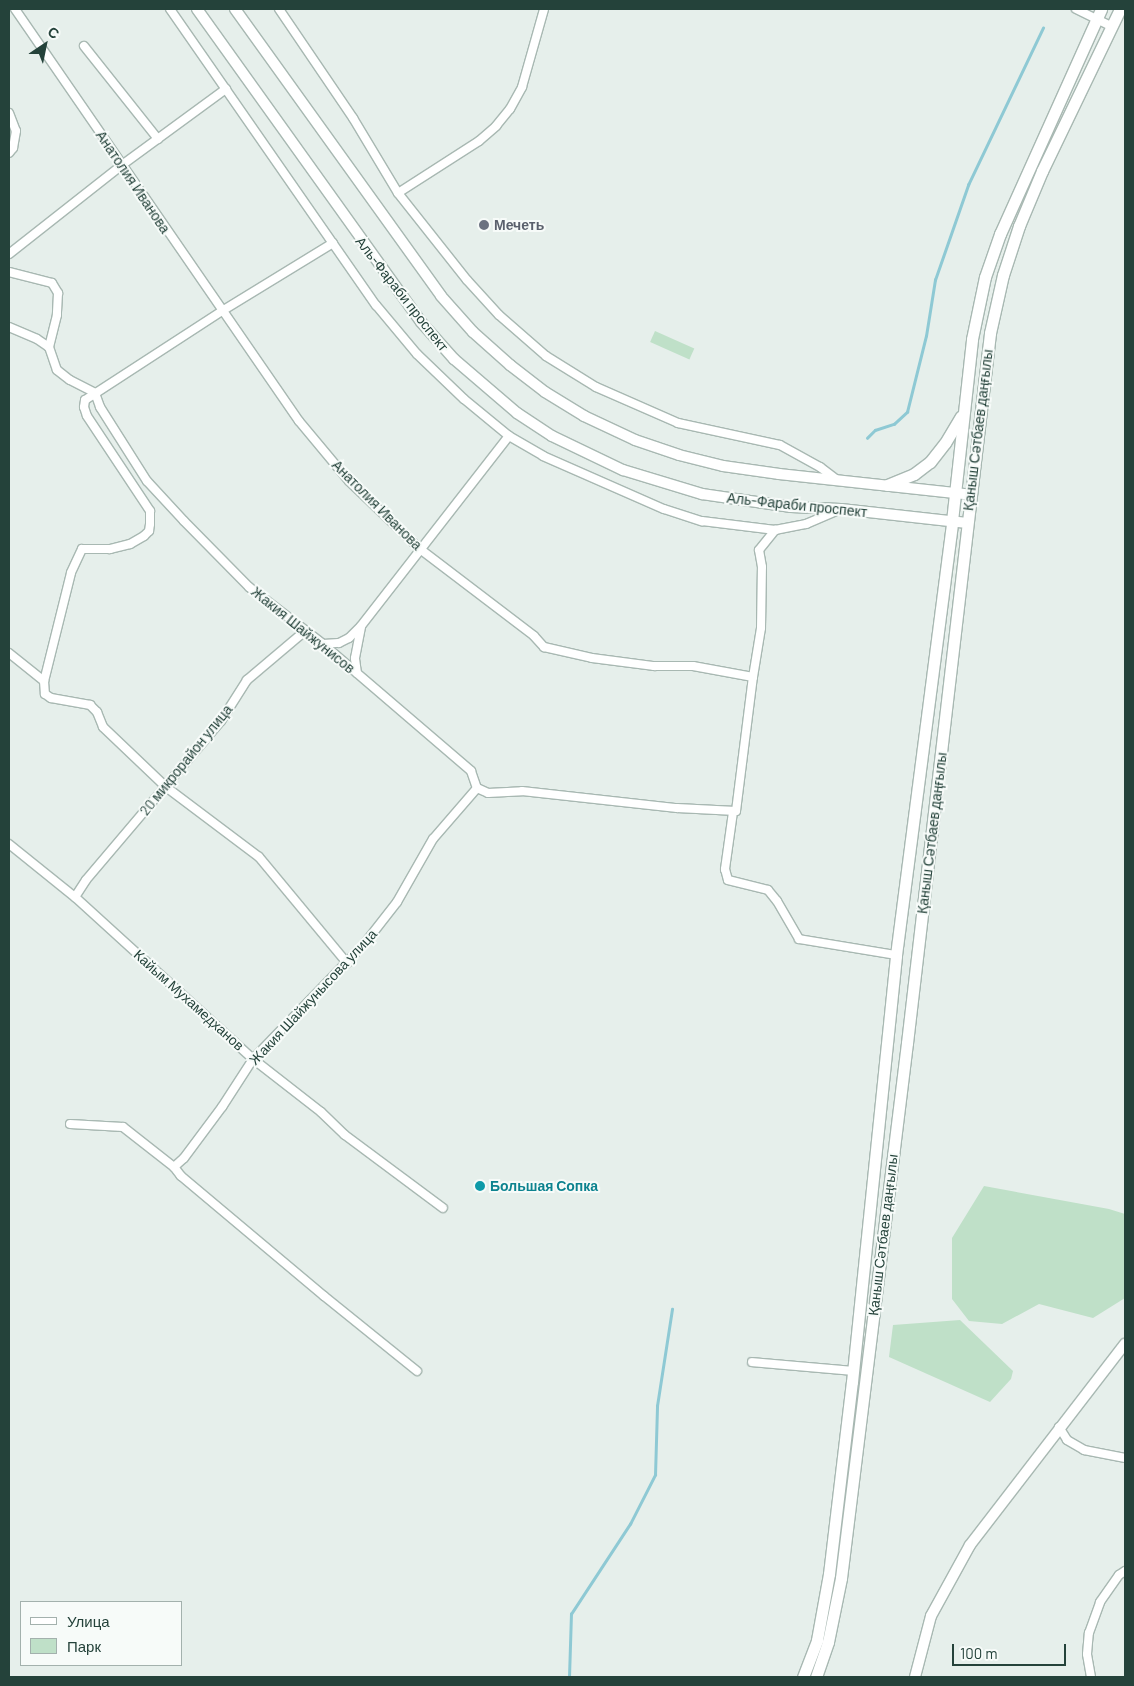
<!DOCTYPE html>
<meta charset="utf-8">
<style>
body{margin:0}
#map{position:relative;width:1134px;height:1686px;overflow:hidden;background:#e6efeb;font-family:Barlow,sans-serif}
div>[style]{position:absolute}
.green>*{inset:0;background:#bfe0c8;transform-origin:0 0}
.stream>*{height:2.5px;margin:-1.25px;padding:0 1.25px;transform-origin:1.25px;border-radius:1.25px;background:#8ec9d4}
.roads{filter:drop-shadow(1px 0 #a8b8b2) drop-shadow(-1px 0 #a8b8b2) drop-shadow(0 1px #a8b8b2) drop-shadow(0 -1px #a8b8b2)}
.minor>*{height:8px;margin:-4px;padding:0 4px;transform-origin:4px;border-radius:4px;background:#fff}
.tertiary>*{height:10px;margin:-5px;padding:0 5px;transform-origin:5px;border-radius:5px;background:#fff}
.secondary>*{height:11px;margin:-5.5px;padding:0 5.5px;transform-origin:5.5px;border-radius:5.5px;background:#fff}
.dots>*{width:14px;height:14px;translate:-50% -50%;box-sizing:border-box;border:2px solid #f7fbf9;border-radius:50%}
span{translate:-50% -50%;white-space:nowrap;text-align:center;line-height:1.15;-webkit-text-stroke:4px #f7fbf9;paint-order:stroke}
.street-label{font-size:14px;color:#24423a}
.worship-label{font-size:14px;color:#5b616d;font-weight:700}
.left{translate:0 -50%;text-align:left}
.culture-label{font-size:14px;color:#0d838f;font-weight:700}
.frame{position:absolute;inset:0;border:10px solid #24423a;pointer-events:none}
.legend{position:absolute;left:20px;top:1601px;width:162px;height:65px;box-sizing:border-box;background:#f7fbf9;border:1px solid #a3b1ad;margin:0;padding:6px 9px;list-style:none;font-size:15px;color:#24423a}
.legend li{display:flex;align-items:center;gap:10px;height:25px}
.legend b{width:25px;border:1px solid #a3b1ad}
.north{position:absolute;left:20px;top:20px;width:50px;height:50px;-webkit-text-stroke:4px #f7fbf9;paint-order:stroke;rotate:34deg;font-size:14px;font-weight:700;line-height:20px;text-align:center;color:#24423a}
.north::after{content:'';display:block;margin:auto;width:18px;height:22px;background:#24423a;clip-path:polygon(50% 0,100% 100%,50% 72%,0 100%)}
.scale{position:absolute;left:952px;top:1644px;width:114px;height:22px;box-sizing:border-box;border:2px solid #24423a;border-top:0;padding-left:6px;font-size:15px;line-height:18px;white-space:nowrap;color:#24423a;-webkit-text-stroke:4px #f7fbf9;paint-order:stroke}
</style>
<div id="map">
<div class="green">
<div style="left:655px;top:331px;width:43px;height:12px;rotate:24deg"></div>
<div style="clip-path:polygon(984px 1186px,1109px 1209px,1125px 1214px,1125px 1298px,1093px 1318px,1039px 1304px,1002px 1324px,969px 1321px,952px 1299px,952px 1238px)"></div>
<div style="clip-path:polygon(960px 1320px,1013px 1371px,1011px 1379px,990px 1402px,889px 1357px,893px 1325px)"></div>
</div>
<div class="stream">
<div style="left:867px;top:438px;width:11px;rotate:-45deg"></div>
<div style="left:875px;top:430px;width:20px;rotate:-18deg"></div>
<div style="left:894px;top:424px;width:18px;rotate:-43deg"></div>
<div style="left:907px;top:412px;width:78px;rotate:-76deg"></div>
<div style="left:926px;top:336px;width:57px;rotate:-80.9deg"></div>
<div style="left:935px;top:280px;width:101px;rotate:-70.8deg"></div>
<div style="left:968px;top:185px;width:174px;rotate:-64.5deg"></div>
<div style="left:569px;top:1677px;width:63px;rotate:-88.2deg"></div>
<div style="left:571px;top:1614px;width:108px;rotate:-56.8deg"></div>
<div style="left:630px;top:1524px;width:55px;rotate:-63deg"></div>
<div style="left:655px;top:1475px;width:69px;rotate:-88.3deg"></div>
<div style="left:657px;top:1406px;width:98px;rotate:-81.2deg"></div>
</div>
<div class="roads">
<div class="minor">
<div style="left:15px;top:9px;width:500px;rotate:55.42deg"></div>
<div style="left:299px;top:421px;width:78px;rotate:50.2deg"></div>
<div style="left:349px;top:481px;width:98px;rotate:43.8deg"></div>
<div style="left:420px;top:549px;width:143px;rotate:37.3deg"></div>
<div style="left:534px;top:636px;width:15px;rotate:48deg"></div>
<div style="left:544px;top:647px;width:49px;rotate:12.9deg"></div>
<div style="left:592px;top:658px;width:63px;rotate:7.4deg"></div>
<div style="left:654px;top:666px;width:39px"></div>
<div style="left:693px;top:666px;width:61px;rotate:10.4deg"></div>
<div style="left:753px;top:677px;width:50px;rotate:-80.7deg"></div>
<div style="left:761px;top:628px;width:61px;rotate:-89.1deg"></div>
<div style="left:762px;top:567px;width:17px;rotate:-100deg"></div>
<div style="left:759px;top:550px;width:26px;rotate:-51deg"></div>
<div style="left:170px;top:9px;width:361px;rotate:55.2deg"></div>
<div style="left:376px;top:305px;width:64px;rotate:50.1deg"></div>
<div style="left:417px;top:354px;width:65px;rotate:43.8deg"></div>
<div style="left:464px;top:399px;width:58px;rotate:39.4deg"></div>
<div style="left:509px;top:436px;width:39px;rotate:30deg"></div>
<div style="left:543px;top:456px;width:132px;rotate:23.7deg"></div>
<div style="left:664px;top:509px;width:40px;rotate:18deg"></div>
<div style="left:702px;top:521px;width:74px;rotate:7deg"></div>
<div style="left:775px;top:530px;width:32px;rotate:-11deg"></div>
<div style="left:806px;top:524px;width:36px;rotate:-23deg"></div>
<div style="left:279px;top:9px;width:132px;rotate:55.8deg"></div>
<div style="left:353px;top:118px;width:87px;rotate:59deg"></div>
<div style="left:398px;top:193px;width:111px;rotate:51.6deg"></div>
<div style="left:467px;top:280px;width:47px;rotate:47.6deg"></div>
<div style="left:499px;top:315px;width:62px;rotate:41.1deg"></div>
<div style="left:546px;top:356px;width:59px;rotate:31.8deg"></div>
<div style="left:596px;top:387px;width:90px;rotate:23.7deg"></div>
<div style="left:678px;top:423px;width:104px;rotate:12.2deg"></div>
<div style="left:780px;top:445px;width:46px;rotate:28.8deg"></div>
<div style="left:820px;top:467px;width:21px;rotate:37deg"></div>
<div style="left:1076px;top:9px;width:39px;rotate:26deg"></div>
<div style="left:84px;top:46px;width:119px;rotate:51.5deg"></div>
<div style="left:9px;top:113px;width:19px;rotate:69deg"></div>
<div style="left:16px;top:131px;width:17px;rotate:100deg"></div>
<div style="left:13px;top:148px;width:6px;rotate:129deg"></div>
<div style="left:398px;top:193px;width:96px;rotate:-32.7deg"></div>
<div style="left:479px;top:141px;width:23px;rotate:-41deg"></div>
<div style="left:496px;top:126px;width:22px;rotate:-51deg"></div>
<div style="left:510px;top:109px;width:25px;rotate:-61deg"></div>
<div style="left:522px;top:87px;width:81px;rotate:-74.2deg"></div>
<div style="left:333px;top:243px;width:130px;rotate:148.5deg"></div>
<div style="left:222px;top:311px;width:163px;rotate:147deg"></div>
<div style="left:85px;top:400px;width:7px;rotate:98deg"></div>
<div style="left:84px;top:407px;width:9px;rotate:72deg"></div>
<div style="left:87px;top:416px;width:114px;rotate:56.4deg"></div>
<div style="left:150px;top:511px;width:13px;rotate:90deg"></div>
<div style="left:150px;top:524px;width:7px;rotate:98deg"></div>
<div style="left:149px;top:531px;width:7px;rotate:135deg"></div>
<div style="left:144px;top:536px;width:16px;rotate:150deg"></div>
<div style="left:130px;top:544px;width:21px;rotate:166deg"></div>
<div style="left:110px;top:549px;width:28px;rotate:180deg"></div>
<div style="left:82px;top:549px;width:26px;rotate:115deg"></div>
<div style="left:71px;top:573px;width:111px;rotate:104deg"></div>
<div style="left:44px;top:681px;width:13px;rotate:86deg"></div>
<div style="left:45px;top:694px;width:7px;rotate:34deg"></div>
<div style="left:51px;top:698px;width:40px;rotate:10deg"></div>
<div style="left:90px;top:705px;width:10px;rotate:45deg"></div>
<div style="left:97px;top:712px;width:16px;rotate:68deg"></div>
<div style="left:103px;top:727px;width:87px;rotate:43.6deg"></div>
<div style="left:166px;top:787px;width:116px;rotate:37deg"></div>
<div style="left:259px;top:857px;width:138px;rotate:50.3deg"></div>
<div style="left:9px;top:254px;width:144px;rotate:-38.2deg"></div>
<div style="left:122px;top:165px;width:129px;rotate:-36.2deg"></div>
<div style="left:9px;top:272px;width:44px;rotate:14.3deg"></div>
<div style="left:52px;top:283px;width:12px;rotate:59deg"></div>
<div style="left:58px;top:293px;width:22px;rotate:93deg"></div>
<div style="left:57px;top:315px;width:33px;rotate:104deg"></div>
<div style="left:49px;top:347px;width:24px;rotate:71deg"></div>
<div style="left:57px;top:370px;width:16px;rotate:38deg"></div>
<div style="left:70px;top:380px;width:28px;rotate:27deg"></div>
<div style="left:95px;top:393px;width:15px;rotate:70deg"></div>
<div style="left:100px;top:407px;width:88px;rotate:57.6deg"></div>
<div style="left:147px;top:481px;width:54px;rotate:47.2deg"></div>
<div style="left:184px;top:521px;width:93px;rotate:45.4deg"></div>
<div style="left:249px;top:587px;width:93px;rotate:37.6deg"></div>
<div style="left:323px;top:644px;width:195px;rotate:40.6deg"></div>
<div style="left:471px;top:771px;width:18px;rotate:71deg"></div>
<div style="left:477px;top:788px;width:12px;rotate:24deg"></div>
<div style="left:488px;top:793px;width:34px;rotate:-3deg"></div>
<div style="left:522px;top:791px;width:156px;rotate:6.3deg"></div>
<div style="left:677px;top:808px;width:59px;rotate:2.9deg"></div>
<div style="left:736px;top:811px;width:135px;rotate:-82.8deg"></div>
<div style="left:9px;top:327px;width:30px;rotate:23deg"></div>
<div style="left:37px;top:339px;width:14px;rotate:34deg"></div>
<div style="left:323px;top:644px;width:16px;rotate:-4deg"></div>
<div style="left:339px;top:643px;width:11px;rotate:-27deg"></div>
<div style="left:349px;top:638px;width:17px;rotate:-45deg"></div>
<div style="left:361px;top:626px;width:241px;rotate:-52.1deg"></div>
<div style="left:9px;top:653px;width:45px;rotate:38.7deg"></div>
<div style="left:357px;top:673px;width:15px;rotate:-98deg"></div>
<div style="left:355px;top:658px;width:31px;rotate:-79deg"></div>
<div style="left:733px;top:812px;width:58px;rotate:98deg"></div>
<div style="left:725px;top:869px;width:11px;rotate:75deg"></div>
<div style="left:728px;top:880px;width:41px;rotate:14deg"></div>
<div style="left:768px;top:890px;width:14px;rotate:51deg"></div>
<div style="left:777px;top:901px;width:44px;rotate:59.9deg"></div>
<div style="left:799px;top:939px;width:98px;rotate:9.4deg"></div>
<div style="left:9px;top:844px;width:85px;rotate:38.8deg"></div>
<div style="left:75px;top:897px;width:241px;rotate:42.3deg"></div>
<div style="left:253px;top:1059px;width:86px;rotate:37.9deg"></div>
<div style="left:321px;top:1112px;width:33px;rotate:44deg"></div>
<div style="left:345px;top:1135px;width:122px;rotate:36.7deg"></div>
<div style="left:75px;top:897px;width:20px;rotate:-57deg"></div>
<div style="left:86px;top:880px;width:209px;rotate:-49.7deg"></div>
<div style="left:221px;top:721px;width:49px;rotate:-57.6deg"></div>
<div style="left:247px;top:680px;width:76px;rotate:-40.2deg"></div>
<div style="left:70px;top:1124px;width:53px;rotate:3.2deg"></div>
<div style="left:123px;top:1127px;width:65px;rotate:38.1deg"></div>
<div style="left:752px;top:1362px;width:101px;rotate:5.1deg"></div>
<div style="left:417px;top:1371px;width:119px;rotate:-141.1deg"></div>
<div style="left:324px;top:1296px;width:187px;rotate:-140deg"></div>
<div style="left:181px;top:1176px;width:11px;rotate:-128deg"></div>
<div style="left:174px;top:1167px;width:13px;rotate:-42deg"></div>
<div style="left:184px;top:1158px;width:64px;rotate:-53.3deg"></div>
<div style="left:222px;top:1107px;width:57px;rotate:-57.1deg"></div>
<div style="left:253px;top:1059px;width:161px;rotate:-46deg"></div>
<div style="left:365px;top:943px;width:52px;rotate:-52deg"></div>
<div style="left:397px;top:902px;width:73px;rotate:-60.3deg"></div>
<div style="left:433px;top:839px;width:67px;rotate:-49.2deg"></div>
<div style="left:1059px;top:1427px;width:15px;rotate:58deg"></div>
<div style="left:1067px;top:1440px;width:20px;rotate:30deg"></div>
<div style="left:1084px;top:1450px;width:42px;rotate:11deg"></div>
<div style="left:1091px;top:1677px;width:23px;rotate:-100deg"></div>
<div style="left:1087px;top:1654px;width:21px;rotate:-85deg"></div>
<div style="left:1089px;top:1633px;width:33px;rotate:-70deg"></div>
<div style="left:1100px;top:1602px;width:33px;rotate:-55deg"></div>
<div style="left:1119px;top:1575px;width:7px;rotate:-34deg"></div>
</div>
<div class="tertiary">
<div style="left:197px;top:9px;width:385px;rotate:54.4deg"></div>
<div style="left:421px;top:322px;width:50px;rotate:48.3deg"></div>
<div style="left:454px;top:359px;width:83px;rotate:40.6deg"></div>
<div style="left:517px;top:413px;width:42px;rotate:33.3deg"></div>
<div style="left:552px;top:436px;width:79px;rotate:25.6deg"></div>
<div style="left:623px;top:470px;width:83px;rotate:16.9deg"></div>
<div style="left:702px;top:494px;width:90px;rotate:8.3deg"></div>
<div style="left:791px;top:507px;width:50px;rotate:2.3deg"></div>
<div style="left:841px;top:509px;width:127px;rotate:6.3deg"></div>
<div style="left:235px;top:9px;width:353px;rotate:54.3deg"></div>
<div style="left:441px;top:296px;width:48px;rotate:48.4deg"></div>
<div style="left:473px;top:332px;width:50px;rotate:41.7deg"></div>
<div style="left:510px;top:365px;width:44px;rotate:37.6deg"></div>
<div style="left:545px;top:392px;width:46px;rotate:31.6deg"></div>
<div style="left:584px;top:416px;width:56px;rotate:25.2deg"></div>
<div style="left:635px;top:440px;width:46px;rotate:18.8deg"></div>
<div style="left:679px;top:455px;width:45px;rotate:14deg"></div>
<div style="left:723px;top:466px;width:57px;rotate:8.1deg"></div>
<div style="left:779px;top:474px;width:193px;rotate:6.2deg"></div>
<div style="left:915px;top:1677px;width:63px;rotate:-75.3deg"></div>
<div style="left:931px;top:1616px;width:81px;rotate:-61.2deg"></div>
<div style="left:970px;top:1545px;width:254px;rotate:-52.4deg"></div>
</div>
<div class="secondary">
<div style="left:887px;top:485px;width:29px;rotate:-22deg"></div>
<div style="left:914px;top:474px;width:20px;rotate:-37deg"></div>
<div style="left:930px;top:462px;width:24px;rotate:-52deg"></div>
<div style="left:945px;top:443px;width:31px;rotate:-59deg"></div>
<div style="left:803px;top:1677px;width:40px;rotate:-69deg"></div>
<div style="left:817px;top:1640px;width:67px;rotate:-79.7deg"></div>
<div style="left:829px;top:1574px;width:193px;rotate:-83.2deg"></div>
<div style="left:852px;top:1382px;width:429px;rotate:-84.1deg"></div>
<div style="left:896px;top:955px;width:438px;rotate:-82.6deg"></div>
<div style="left:952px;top:521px;width:183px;rotate:-83.7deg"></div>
<div style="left:972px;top:339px;width:63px;rotate:-78.2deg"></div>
<div style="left:985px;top:277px;width:46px;rotate:-70.8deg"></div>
<div style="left:1000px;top:234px;width:247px;rotate:-65.8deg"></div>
<div style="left:816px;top:1677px;width:37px;rotate:-71deg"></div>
<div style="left:828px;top:1642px;width:65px;rotate:-78.5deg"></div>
<div style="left:841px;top:1578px;width:539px;rotate:-82.97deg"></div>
<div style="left:907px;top:1043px;width:715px;rotate:-83.33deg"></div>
<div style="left:990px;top:333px;width:59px;rotate:-77.4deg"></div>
<div style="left:1003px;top:275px;width:52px;rotate:-71.9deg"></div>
<div style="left:1019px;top:226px;width:60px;rotate:-67.3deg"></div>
<div style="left:1042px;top:171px;width:180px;rotate:-64.3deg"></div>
</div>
</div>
<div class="dots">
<div style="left:484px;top:225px;background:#6b7280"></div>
<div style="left:480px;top:1186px;background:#0f9aa8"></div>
</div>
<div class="street-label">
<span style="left:133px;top:182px;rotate:56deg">Анатолия Иванова</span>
<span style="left:402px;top:294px;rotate:52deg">Аль-Фараби проспект</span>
<span style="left:978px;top:430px;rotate:-83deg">Қаныш Сәтбаев даңғылы</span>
<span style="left:377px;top:505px;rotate:45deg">Анатолия Иванова</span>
<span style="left:797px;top:505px;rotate:6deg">Аль-Фараби проспект</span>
<span style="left:303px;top:630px;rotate:39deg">Жакия Шайжунисов</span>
<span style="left:186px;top:760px;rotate:-51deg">20 микрорайон улица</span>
<span style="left:932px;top:833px;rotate:-83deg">Қаныш Сәтбаев даңғылы</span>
<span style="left:313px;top:997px;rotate:-47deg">Жакия Шайжунысова улица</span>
<span style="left:189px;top:1000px;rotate:42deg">Кайым Мухамедханов</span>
<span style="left:883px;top:1235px;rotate:-83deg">Қаныш Сәтбаев даңғылы</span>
</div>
<div class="worship-label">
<span class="left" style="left:494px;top:225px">Мечеть</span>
</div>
<div class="culture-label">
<span class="left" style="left:490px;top:1186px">Большая Сопка</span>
</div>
<div class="frame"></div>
<ul class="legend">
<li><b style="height:6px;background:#fff"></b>Улица</li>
<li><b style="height:14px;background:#bfe0c8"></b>Парк</li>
</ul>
<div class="north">С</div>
<div class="scale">100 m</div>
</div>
